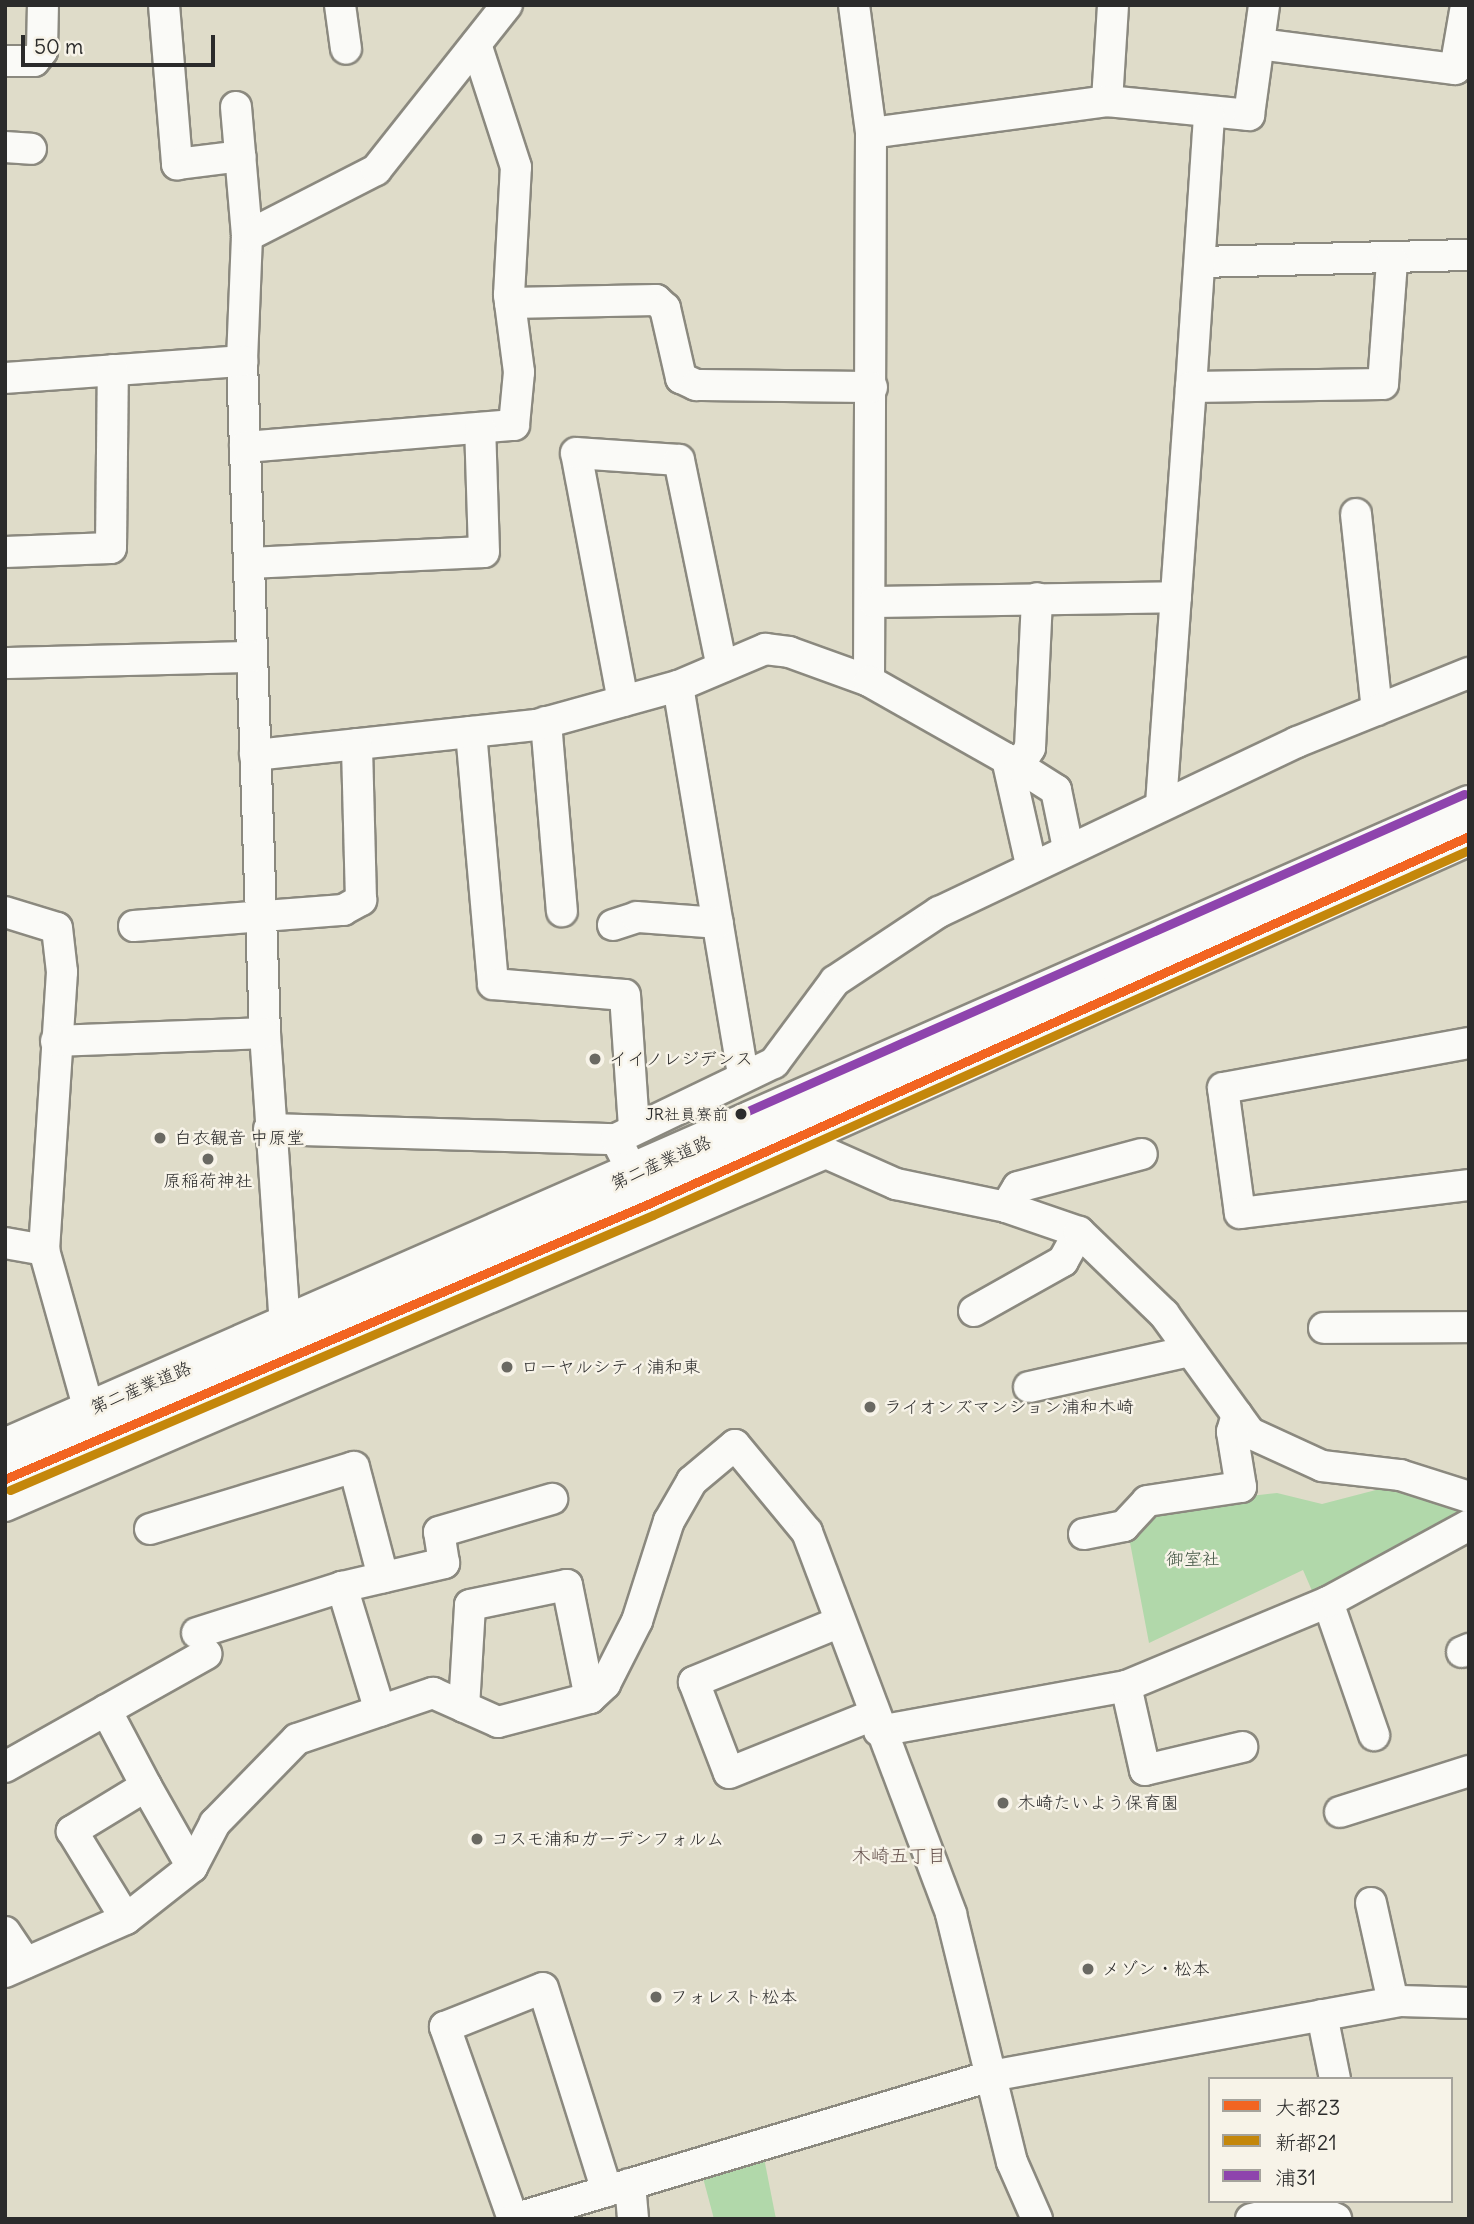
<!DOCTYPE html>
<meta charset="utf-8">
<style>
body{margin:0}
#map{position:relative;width:1474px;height:2224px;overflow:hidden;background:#dfdcc9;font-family:Delius,"Klee One",sans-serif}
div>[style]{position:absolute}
.green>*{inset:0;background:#b1d8aa}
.roads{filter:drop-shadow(2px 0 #8b897f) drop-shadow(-2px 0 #8b897f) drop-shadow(0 2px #8b897f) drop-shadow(0 -2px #8b897f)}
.minor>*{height:30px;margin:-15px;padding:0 15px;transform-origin:15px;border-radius:15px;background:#fafaf7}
.primary>*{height:38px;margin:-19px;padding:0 19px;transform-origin:19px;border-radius:19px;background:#fafaf7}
.bus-1>*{height:9px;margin:-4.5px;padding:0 4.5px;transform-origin:4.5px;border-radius:4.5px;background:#f26522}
.bus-2>*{height:9px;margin:-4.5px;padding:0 4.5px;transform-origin:4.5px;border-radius:4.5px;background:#c4870b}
.bus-3>*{height:9px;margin:-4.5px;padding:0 4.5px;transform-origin:4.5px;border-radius:4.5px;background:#8e44ad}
.dots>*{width:19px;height:19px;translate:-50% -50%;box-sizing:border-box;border:4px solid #f7f3e8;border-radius:50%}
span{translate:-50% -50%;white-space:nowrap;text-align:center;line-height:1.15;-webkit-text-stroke:5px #f7f3e8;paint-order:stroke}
.bus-label{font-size:16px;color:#2b2b2b}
.right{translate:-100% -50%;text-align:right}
.poi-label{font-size:18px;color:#2b2b2b}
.left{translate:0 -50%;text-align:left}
.street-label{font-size:18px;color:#2b2b2b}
.park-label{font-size:18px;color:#435644}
.neighbourhood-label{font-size:19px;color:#66534e}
.frame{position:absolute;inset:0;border:7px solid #2b2b2b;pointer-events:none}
.legend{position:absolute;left:1208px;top:2077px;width:245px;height:126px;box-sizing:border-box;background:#f7f3e8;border:2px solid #a5a39c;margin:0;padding:9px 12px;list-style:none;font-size:21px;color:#2b2b2b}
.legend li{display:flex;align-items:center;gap:14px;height:35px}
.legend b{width:35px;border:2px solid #a5a39c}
.scale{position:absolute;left:21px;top:35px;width:194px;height:32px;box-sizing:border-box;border:4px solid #2b2b2b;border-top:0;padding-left:9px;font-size:21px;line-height:24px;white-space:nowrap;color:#2b2b2b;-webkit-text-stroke:5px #f7f3e8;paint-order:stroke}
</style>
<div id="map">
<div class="green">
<div style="clip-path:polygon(1399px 1484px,1469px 1503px,1469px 1518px,1316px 1600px,1303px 1570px,1149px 1643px,1128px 1532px,1147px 1508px,1277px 1493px,1322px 1504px)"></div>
<div style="clip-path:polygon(764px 2158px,776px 2219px,714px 2219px,702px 2174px)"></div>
</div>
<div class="roads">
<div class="minor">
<div style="left:164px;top:5px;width:160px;rotate:85.3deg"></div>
<div style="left:177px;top:164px;width:64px;rotate:-7.1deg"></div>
<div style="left:340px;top:5px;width:44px;rotate:82.2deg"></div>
<div style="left:854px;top:5px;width:129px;rotate:82.4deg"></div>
<div style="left:871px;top:133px;width:548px;rotate:90.21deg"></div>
<div style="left:1259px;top:44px;width:198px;rotate:7.3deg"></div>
<div style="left:1455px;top:69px;width:65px;rotate:-80.2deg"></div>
<div style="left:5px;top:61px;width:29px"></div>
<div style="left:34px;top:61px;width:13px;rotate:-51deg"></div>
<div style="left:42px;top:51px;width:46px;rotate:-88.8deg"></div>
<div style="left:1107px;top:101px;width:96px;rotate:-86.4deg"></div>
<div style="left:236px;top:107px;width:129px;rotate:85.1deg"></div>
<div style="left:247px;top:236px;width:125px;rotate:92.3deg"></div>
<div style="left:242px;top:361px;width:672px;rotate:88.04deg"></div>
<div style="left:265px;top:1033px;width:293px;rotate:86.1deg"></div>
<div style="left:871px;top:133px;width:238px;rotate:-7.7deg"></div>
<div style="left:1107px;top:101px;width:143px;rotate:5.6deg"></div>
<div style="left:1249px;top:115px;width:111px;rotate:-82.2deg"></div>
<div style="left:5px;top:147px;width:26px;rotate:4deg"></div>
<div style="left:247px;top:236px;width:145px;rotate:-27.1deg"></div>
<div style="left:376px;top:170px;width:211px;rotate:-51.6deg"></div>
<div style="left:1200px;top:262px;width:269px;rotate:-1.5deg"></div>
<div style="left:510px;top:303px;width:146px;rotate:-1.2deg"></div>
<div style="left:656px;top:300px;width:12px;rotate:42deg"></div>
<div style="left:665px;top:308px;width:72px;rotate:77.1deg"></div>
<div style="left:681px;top:378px;width:17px;rotate:25deg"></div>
<div style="left:696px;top:385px;width:176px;rotate:0.7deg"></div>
<div style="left:5px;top:378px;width:238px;rotate:-4.1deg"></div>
<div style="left:1191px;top:387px;width:272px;rotate:-86.2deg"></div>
<div style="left:245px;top:447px;width:270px;rotate:-4.7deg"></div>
<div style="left:514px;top:425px;width:53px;rotate:-84.6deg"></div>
<div style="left:519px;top:372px;width:78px;rotate:-97.4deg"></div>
<div style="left:509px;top:295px;width:128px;rotate:-86.9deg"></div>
<div style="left:516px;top:167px;width:129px;rotate:-108deg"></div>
<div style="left:1356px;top:514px;width:197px;rotate:83.9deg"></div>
<div style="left:5px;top:552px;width:106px;rotate:-2.2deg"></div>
<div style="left:111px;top:548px;width:178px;rotate:-89.4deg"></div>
<div style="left:249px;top:563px;width:235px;rotate:-2.7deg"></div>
<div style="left:484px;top:552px;width:124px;rotate:-91.8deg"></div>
<div style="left:874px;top:602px;width:302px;rotate:-0.9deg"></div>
<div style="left:5px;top:663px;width:247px;rotate:-1.4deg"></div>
<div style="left:678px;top:686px;width:394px;rotate:80.5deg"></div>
<div style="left:623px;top:701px;width:252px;rotate:-100.7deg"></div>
<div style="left:576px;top:453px;width:103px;rotate:3.9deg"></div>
<div style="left:679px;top:460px;width:211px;rotate:78.3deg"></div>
<div style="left:546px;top:722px;width:190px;rotate:85.2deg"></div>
<div style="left:471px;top:732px;width:253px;rotate:85deg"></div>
<div style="left:493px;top:984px;width:132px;rotate:4.8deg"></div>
<div style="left:625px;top:995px;width:132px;rotate:86.1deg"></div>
<div style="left:255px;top:755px;width:284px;rotate:-6.1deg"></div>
<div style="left:537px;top:725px;width:146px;rotate:-15.5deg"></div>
<div style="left:678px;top:686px;width:95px;rotate:-23deg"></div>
<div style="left:765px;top:649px;width:24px;rotate:7deg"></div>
<div style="left:789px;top:652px;width:85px;rotate:19.9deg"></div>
<div style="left:869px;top:681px;width:159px;rotate:29.5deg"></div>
<div style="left:1007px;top:759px;width:109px;rotate:77.2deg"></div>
<div style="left:1007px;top:759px;width:58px;rotate:32.3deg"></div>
<div style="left:1056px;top:790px;width:59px;rotate:78.3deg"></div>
<div style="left:1019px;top:766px;width:21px;rotate:-59deg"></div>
<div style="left:1030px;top:748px;width:150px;rotate:-87.3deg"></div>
<div style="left:1161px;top:804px;width:418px;rotate:-85.9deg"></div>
<div style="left:1191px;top:387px;width:192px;rotate:-0.9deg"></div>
<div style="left:1383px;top:384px;width:124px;rotate:-85.8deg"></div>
<div style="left:5px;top:912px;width:54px;rotate:17.1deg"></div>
<div style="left:57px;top:928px;width:44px;rotate:83.5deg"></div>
<div style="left:62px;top:972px;width:279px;rotate:93.7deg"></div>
<div style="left:44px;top:1250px;width:166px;rotate:74.3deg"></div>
<div style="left:613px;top:925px;width:25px;rotate:-18deg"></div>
<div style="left:637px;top:917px;width:81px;rotate:4.2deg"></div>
<div style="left:134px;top:926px;width:210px;rotate:-4.4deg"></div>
<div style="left:343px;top:910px;width:21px;rotate:-29deg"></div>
<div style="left:361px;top:900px;width:156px;rotate:-91.5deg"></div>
<div style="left:56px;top:1041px;width:209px;rotate:-2.2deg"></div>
<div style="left:1469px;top:1043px;width:250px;rotate:169.6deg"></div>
<div style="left:1223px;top:1088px;width:126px;rotate:82.3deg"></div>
<div style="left:1240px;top:1213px;width:231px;rotate:-7deg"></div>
<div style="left:269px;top:1129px;width:347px;rotate:1.7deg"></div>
<div style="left:616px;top:1139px;width:20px;rotate:63deg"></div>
<div style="left:616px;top:1139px;width:175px;rotate:-25.7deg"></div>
<div style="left:774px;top:1063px;width:102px;rotate:-53.4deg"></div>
<div style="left:835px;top:981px;width:125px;rotate:-33.6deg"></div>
<div style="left:939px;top:912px;width:396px;rotate:-25.4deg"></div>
<div style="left:1297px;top:742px;width:185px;rotate:-21.9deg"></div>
<div style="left:1006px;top:1207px;width:23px;rotate:-59deg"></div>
<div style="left:1018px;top:1187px;width:128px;rotate:-14.9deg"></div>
<div style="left:5px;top:1243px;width:40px;rotate:10deg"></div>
<div style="left:974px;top:1311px;width:102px;rotate:-29.3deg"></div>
<div style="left:1063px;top:1261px;width:33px;rotate:-61deg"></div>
<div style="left:1324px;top:1328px;width:145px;rotate:-0.4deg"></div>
<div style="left:1029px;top:1387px;width:165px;rotate:-12.6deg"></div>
<div style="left:5px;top:1506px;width:894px;rotate:-23.27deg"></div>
<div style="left:826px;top:1153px;width:77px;rotate:23.9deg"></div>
<div style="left:896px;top:1184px;width:112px;rotate:11.8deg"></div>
<div style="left:1006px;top:1207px;width:77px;rotate:18.9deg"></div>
<div style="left:1079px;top:1232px;width:118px;rotate:44deg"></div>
<div style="left:1164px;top:1314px;width:147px;rotate:54.1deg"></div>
<div style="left:1250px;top:1433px;width:79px;rotate:24.6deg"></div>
<div style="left:1322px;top:1466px;width:79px;rotate:6.6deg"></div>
<div style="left:1400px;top:1475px;width:72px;rotate:17.7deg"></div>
<div style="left:150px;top:1529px;width:213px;rotate:-16.9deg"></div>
<div style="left:354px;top:1467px;width:114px;rotate:75.2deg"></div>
<div style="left:1084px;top:1534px;width:41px;rotate:-11.3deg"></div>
<div style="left:1124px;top:1526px;width:34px;rotate:-47deg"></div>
<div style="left:1147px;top:1501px;width:95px;rotate:-8.5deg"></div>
<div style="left:1241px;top:1487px;width:56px;rotate:-99.3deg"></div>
<div style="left:1232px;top:1432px;width:18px;rotate:-74deg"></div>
<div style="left:1328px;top:1602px;width:141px;rotate:70.9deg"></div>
<div style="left:840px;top:1622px;width:158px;rotate:157.7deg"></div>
<div style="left:694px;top:1682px;width:97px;rotate:69deg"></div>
<div style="left:729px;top:1773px;width:155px;rotate:-21.9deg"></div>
<div style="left:197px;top:1633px;width:152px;rotate:-17.6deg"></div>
<div style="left:1462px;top:1652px;width:8px;rotate:-23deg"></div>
<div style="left:1126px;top:1686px;width:86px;rotate:77.3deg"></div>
<div style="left:1145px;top:1770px;width:100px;rotate:-13.3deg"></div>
<div style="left:464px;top:1707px;width:102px;rotate:-86.6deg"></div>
<div style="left:470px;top:1605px;width:99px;rotate:-11.7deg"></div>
<div style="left:567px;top:1585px;width:115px;rotate:78.5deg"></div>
<div style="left:106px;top:1710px;width:86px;rotate:62.2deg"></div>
<div style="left:146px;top:1786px;width:87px;rotate:148.7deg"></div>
<div style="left:72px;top:1831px;width:103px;rotate:58.5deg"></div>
<div style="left:380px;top:1711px;width:130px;rotate:-107deg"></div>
<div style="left:342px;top:1587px;width:105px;rotate:-13.2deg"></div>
<div style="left:444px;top:1563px;width:31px;rotate:-99deg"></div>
<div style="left:439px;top:1532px;width:118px;rotate:-16.3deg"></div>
<div style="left:879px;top:1731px;width:251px;rotate:-10.3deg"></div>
<div style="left:1126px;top:1686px;width:219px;rotate:-22.6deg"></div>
<div style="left:1328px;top:1602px;width:161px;rotate:-28.6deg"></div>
<div style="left:5px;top:1767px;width:231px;rotate:-29.3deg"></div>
<div style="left:146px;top:1786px;width:93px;rotate:60.4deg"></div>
<div style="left:1340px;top:1812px;width:135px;rotate:-17.6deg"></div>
<div style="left:1371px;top:1903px;width:101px;rotate:77.5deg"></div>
<div style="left:5px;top:1932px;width:37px;rotate:56deg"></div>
<div style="left:5px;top:1972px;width:132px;rotate:-23.7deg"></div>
<div style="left:126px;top:1919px;width:84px;rotate:-38.2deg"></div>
<div style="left:192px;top:1867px;width:50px;rotate:-62.4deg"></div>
<div style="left:215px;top:1823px;width:117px;rotate:-45.7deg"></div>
<div style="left:297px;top:1739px;width:144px;rotate:-18.7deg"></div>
<div style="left:433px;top:1693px;width:71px;rotate:24deg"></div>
<div style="left:498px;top:1722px;width:95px;rotate:-14.6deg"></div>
<div style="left:590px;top:1698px;width:21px;rotate:-43deg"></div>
<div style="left:605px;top:1684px;width:71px;rotate:-63.1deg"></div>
<div style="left:637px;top:1621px;width:105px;rotate:-72.3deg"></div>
<div style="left:669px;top:1521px;width:46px;rotate:-60.1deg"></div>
<div style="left:692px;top:1481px;width:56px;rotate:-39.9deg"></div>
<div style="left:735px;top:1445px;width:113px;rotate:50.4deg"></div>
<div style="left:807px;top:1532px;width:408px;rotate:69.3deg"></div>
<div style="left:951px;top:1914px;width:255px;rotate:76.2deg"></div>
<div style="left:1012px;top:2162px;width:62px;rotate:66.3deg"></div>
<div style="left:1322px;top:2015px;width:65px;rotate:78.5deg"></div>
<div style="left:630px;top:2184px;width:35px;rotate:85deg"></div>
<div style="left:513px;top:2219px;width:204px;rotate:-109.5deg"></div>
<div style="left:445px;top:2027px;width:105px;rotate:-21.7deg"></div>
<div style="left:543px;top:1988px;width:213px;rotate:72.5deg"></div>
<div style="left:514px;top:2219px;width:498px;rotate:-16.7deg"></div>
<div style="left:991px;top:2076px;width:416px;rotate:-10.4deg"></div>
<div style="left:1400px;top:2001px;width:69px;rotate:1.7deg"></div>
<div style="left:1251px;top:2219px;width:57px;rotate:-13.1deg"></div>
<div style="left:1307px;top:2206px;width:32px;rotate:24deg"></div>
</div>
<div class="primary">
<div style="left:5px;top:1448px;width:1599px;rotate:-23.71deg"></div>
<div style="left:5px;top:1479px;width:699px;rotate:-23.16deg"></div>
<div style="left:648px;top:1204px;width:900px;rotate:-24.14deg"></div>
</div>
</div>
<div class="bus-1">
<div style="left:5px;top:1479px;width:699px;rotate:-23.16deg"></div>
<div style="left:648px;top:1204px;width:900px;rotate:-24.14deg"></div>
</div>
<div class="bus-2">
<div style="left:10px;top:1490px;width:699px;rotate:-23.16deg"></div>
<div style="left:653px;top:1215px;width:894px;rotate:-24.1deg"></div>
</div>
<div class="bus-3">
<div style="left:741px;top:1114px;width:791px;rotate:-23.87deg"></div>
</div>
<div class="dots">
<div style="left:595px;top:1059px;background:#6a6962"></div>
<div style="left:741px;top:1114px;background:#2b2b2b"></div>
<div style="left:160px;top:1138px;background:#6a6962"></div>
<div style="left:208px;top:1159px;background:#6a6962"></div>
<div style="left:507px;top:1367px;background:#6a6962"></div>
<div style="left:870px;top:1407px;background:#6a6962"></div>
<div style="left:1003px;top:1803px;background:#6a6962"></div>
<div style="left:477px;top:1839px;background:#6a6962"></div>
<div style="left:1088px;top:1969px;background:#6a6962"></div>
<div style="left:656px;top:1997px;background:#6a6962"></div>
</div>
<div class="bus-label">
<span class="right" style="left:728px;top:1114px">JR社員寮前</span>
</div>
<div class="poi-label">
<span class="left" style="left:609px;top:1059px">イイノレジデンス</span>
<span class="left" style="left:174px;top:1138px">白衣観音 中原堂</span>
<span style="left:208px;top:1181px">原稲荷神社</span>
<span class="left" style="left:521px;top:1367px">ローヤルシティ浦和東</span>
<span class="left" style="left:884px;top:1407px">ライオンズマンション浦和木崎</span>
<span class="left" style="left:1017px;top:1803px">木崎たいよう保育園</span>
<span class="left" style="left:491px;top:1839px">コスモ浦和ガーデンフォルム</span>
<span class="left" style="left:1102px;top:1969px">メゾン・松本</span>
<span class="left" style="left:670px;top:1997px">フォレスト松本</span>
</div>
<div class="street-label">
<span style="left:661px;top:1163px;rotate:-24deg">第二産業道路</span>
<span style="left:141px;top:1388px;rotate:-23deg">第二産業道路</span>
</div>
<div class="park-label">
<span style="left:1193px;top:1559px">御室社</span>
</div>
<div class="neighbourhood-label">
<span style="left:899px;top:1856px">木崎五丁目</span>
</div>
<div class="frame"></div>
<ul class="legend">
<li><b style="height:9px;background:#f26522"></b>大都23</li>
<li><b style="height:9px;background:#c4870b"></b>新都21</li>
<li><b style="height:9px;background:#8e44ad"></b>浦31</li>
</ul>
<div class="scale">50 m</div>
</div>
